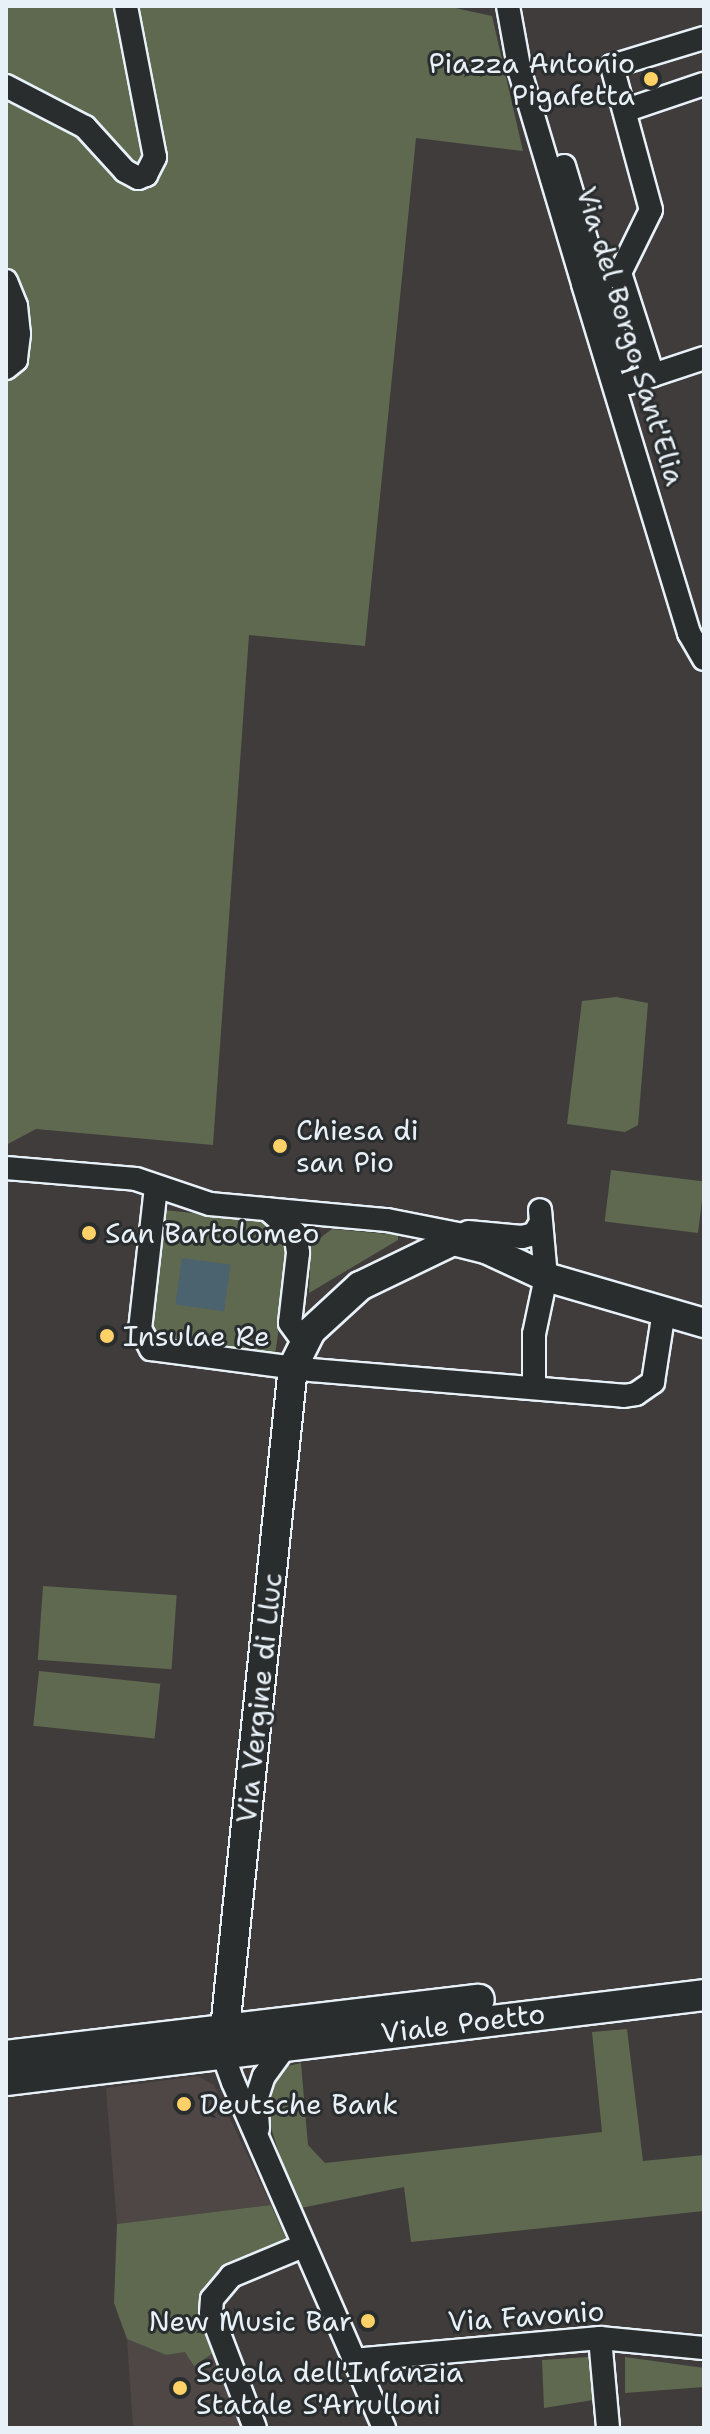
<!DOCTYPE html>
<style>
body{margin:0}
#map{position:relative;width:710px;height:2434px;overflow:hidden;background:#403c3c;font-family:"Shantell Sans",sans-serif}
div>[style]{position:absolute}
.built>*{inset:0;background:#4f4746}
.green>*{inset:0;background:#5e6950;transform-origin:0 0}
.water>*{inset:0;background:#4b626f;transform-origin:0 0}
.roads{filter:drop-shadow(2px 0 #e8f1f8) drop-shadow(-2px 0 #e8f1f8) drop-shadow(0 2px #e8f1f8) drop-shadow(0 -2px #e8f1f8)}
.minor>*{height:22px;margin:-11px;padding:0 11px;transform-origin:11px;border-radius:11px;background:#2a2d2e}
.tertiary>*{height:28px;margin:-14px;padding:0 14px;transform-origin:14px;border-radius:14px;background:#2a2d2e}
.secondary>*{height:30px;margin:-15px;padding:0 15px;transform-origin:15px;border-radius:15px;background:#2a2d2e}
.dots>*{width:22px;height:22px;translate:-50% -50%;box-sizing:border-box;border:4px solid #2a2d2e;border-radius:50%}
span{translate:-50% -50%;white-space:nowrap;text-align:center;line-height:1.15;-webkit-text-stroke:6px #2a2d2e;paint-order:stroke}
.poi-label{font-size:28px;color:#e8f1f8}
.right{translate:-100% -50%;text-align:right}
.left{translate:0 -50%;text-align:left}
.street-label{font-size:28px;color:#e8f1f8}
.frame{position:absolute;inset:0;border:8px solid #e8f1f8;pointer-events:none}
</style>
<div id="map">
<div class="built">
<div style="clip-path:polygon(198px 2076px,214px 2085px,271px 2205px,117px 2224px,106px 2088px)"></div>
<div style="clip-path:polygon(127px 2339px,166px 2355px,185px 2352px,194px 2365px,213px 2353px,244px 2428px,133px 2428px)"></div>
</div>
<div class="green">
<div style="clip-path:polygon(6px 6px,446px 6px,492px 16px,523px 151px,416px 138px,365px 646px,249px 635px,213px 1145px,36px 1129px,6px 1145px)"></div>
<div style="clip-path:polygon(616px 997px,648px 1003px,638px 1125px,625px 1132px,567px 1124px,582px 1001px)"></div>
<div style="left:611px;top:1170px;width:94px;height:52px;rotate:7deg"></div>
<div style="clip-path:polygon(164px 1210px,267px 1221px,291px 1245px,275px 1355px,169px 1344px,156px 1331px,151px 1322px)"></div>
<div style="clip-path:polygon(332px 1229px,398px 1235px,398px 1240px,309px 1293px,311px 1245px)"></div>
<div style="left:43px;top:1586px;width:134px;height:74px;rotate:4deg"></div>
<div style="left:39px;top:1671px;width:122px;height:55px;rotate:6deg"></div>
<div style="clip-path:polygon(627px 2029px,643px 2161px,704px 2155px,704px 2211px,411px 2242px,404px 2187px,301px 2208px,290px 2189px,263px 2102px,284px 2067px,301px 2063px,308px 2145px,325px 2163px,602px 2132px,592px 2032px)"></div>
<div style="clip-path:polygon(271px 2205px,289px 2245px,203px 2303px,213px 2353px,194px 2366px,185px 2352px,166px 2355px,127px 2339px,114px 2303px,117px 2224px)"></div>
<div style="clip-path:polygon(588px 2357px,593px 2400px,544px 2408px,542px 2360px)"></div>
<div style="clip-path:polygon(625px 2357px,704px 2368px,704px 2387px,625px 2393px)"></div>
</div>
<div class="water">
<div style="left:182px;top:1258px;width:49px;height:47px;rotate:8deg"></div>
</div>
<div class="roads">
<div class="minor">
<div style="left:508px;top:6px;width:67px;rotate:79.7deg"></div>
<div style="left:520px;top:72px;width:221px;rotate:73.4deg"></div>
<div style="left:583px;top:284px;width:365px;rotate:73.1deg"></div>
<div style="left:689px;top:633px;width:30px;rotate:60deg"></div>
<div style="left:6px;top:86px;width:89px;rotate:27.4deg"></div>
<div style="left:85px;top:127px;width:59px;rotate:47.7deg"></div>
<div style="left:125px;top:171px;width:15px;rotate:28deg"></div>
<div style="left:138px;top:178px;width:9px;rotate:-21deg"></div>
<div style="left:146px;top:175px;width:20px;rotate:-63deg"></div>
<div style="left:155px;top:157px;width:154px;rotate:-100.9deg"></div>
<div style="left:627px;top:110px;width:81px;rotate:-18.7deg"></div>
<div style="left:564px;top:166px;width:202px;rotate:73.3deg"></div>
<div style="left:620px;top:273px;width:107px;rotate:72.1deg"></div>
<div style="left:653px;top:375px;width:54px;rotate:-18.4deg"></div>
<div style="left:6px;top:281px;width:27px;rotate:68deg"></div>
<div style="left:16px;top:306px;width:28px;rotate:84deg"></div>
<div style="left:19px;top:334px;width:26px;rotate:97deg"></div>
<div style="left:16px;top:360px;width:13px;rotate:141deg"></div>
<div style="left:586px;top:283px;width:35px;rotate:-16deg"></div>
<div style="left:620px;top:273px;width:70px;rotate:-63.8deg"></div>
<div style="left:651px;top:210px;width:149px;rotate:-105.2deg"></div>
<div style="left:612px;top:66px;width:96px;rotate:-16.9deg"></div>
<div style="left:629px;top:383px;width:25px;rotate:-18deg"></div>
<div style="left:6px;top:1168px;width:130px;rotate:4.8deg"></div>
<div style="left:136px;top:1179px;width:78px;rotate:18.7deg"></div>
<div style="left:210px;top:1204px;width:178px;rotate:5.2deg"></div>
<div style="left:387px;top:1220px;width:88px;rotate:11.2deg"></div>
<div style="left:156px;top:1187px;width:143px;rotate:96.4deg"></div>
<div style="left:140px;top:1329px;width:23px;rotate:61deg"></div>
<div style="left:151px;top:1349px;width:161px;rotate:7.5deg"></div>
<div style="left:311px;top:1370px;width:314px;rotate:4.7deg"></div>
<div style="left:624px;top:1396px;width:12px;rotate:-9deg"></div>
<div style="left:636px;top:1394px;width:21px;rotate:-35deg"></div>
<div style="left:653px;top:1382px;width:72px;rotate:-81.2deg"></div>
<div style="left:267px;top:1209px;width:37px;rotate:41deg"></div>
<div style="left:295px;top:1233px;width:20px;rotate:81deg"></div>
<div style="left:298px;top:1253px;width:70px;rotate:96.5deg"></div>
<div style="left:290px;top:1323px;width:26px;rotate:54deg"></div>
<div style="left:468px;top:1232px;width:54px;rotate:5.3deg"></div>
<div style="left:522px;top:1237px;width:12px;rotate:-14deg"></div>
<div style="left:534px;top:1234px;width:12px;rotate:-59deg"></div>
<div style="left:534px;top:1388px;width:54px;rotate:-90deg"></div>
<div style="left:534px;top:1334px;width:58px;rotate:-78.1deg"></div>
<div style="left:546px;top:1277px;width:67px;rotate:-95.1deg"></div>
<div style="left:223px;top:2039px;width:13px;rotate:94deg"></div>
<div style="left:222px;top:2052px;width:32px;rotate:70deg"></div>
<div style="left:233px;top:2082px;width:378px;rotate:66.4deg"></div>
<div style="left:258px;top:2128px;width:28px;rotate:-94deg"></div>
<div style="left:256px;top:2100px;width:25px;rotate:-72deg"></div>
<div style="left:264px;top:2076px;width:39px;rotate:-54deg"></div>
<div style="left:600px;top:2338px;width:90px;rotate:84.9deg"></div>
<div style="left:353px;top:2360px;width:248px;rotate:-5.1deg"></div>
<div style="left:600px;top:2338px;width:104px;rotate:5.5deg"></div>
<div style="left:255px;top:2428px;width:123px;rotate:-110.9deg"></div>
<div style="left:211px;top:2313px;width:14px;rotate:-86deg"></div>
<div style="left:212px;top:2299px;width:30px;rotate:-50deg"></div>
<div style="left:231px;top:2276px;width:78px;rotate:-22.6deg"></div>
</div>
<div class="tertiary">
<div style="left:225px;top:2029px;width:665px;rotate:-84.14deg"></div>
<div style="left:293px;top:1367px;width:40px;rotate:-63.4deg"></div>
<div style="left:311px;top:1331px;width:67px;rotate:-42.6deg"></div>
<div style="left:360px;top:1286px;width:103px;rotate:-25.8deg"></div>
<div style="left:453px;top:1241px;width:34px;rotate:14deg"></div>
<div style="left:486px;top:1249px;width:66px;rotate:25deg"></div>
<div style="left:546px;top:1277px;width:165px;rotate:16.2deg"></div>
</div>
<div class="secondary">
<div style="left:6px;top:2056px;width:476px;rotate:-6.8deg"></div>
<div style="left:6px;top:2080px;width:703px;rotate:-6.94deg"></div>
</div>
</div>
<div class="dots">
<div style="left:651px;top:79px;background:#ffd166"></div>
<div style="left:280px;top:1146px;background:#ffd166"></div>
<div style="left:89px;top:1233px;background:#ffd166"></div>
<div style="left:107px;top:1336px;background:#ffd166"></div>
<div style="left:184px;top:2104px;background:#ffd166"></div>
<div style="left:368px;top:2321px;background:#ffd166"></div>
<div style="left:180px;top:2388px;background:#ffd166"></div>
</div>
<div class="poi-label">
<span class="right" style="left:635px;top:79px">Piazza Antonio<br>Pigafetta</span>
<span class="left" style="left:296px;top:1146px">Chiesa di<br>san Pio</span>
<span class="left" style="left:105px;top:1233px">San Bartolomeo</span>
<span class="left" style="left:123px;top:1336px">Insulae Re</span>
<span class="left" style="left:200px;top:2104px">Deutsche Bank</span>
<span class="right" style="left:352px;top:2321px">New Music Bar</span>
<span class="left" style="left:196px;top:2388px">Scuola dell'Infanzia<br>Statale S'Arrulloni</span>
</div>
<div class="street-label">
<span style="left:631px;top:336px;rotate:73deg">Via del Borgo Sant'Elia</span>
<span style="left:259px;top:1698px;rotate:-84deg">Via Vergine di Lluc</span>
<span style="left:463px;top:2023px;rotate:-7deg">Viale Poetto</span>
<span style="left:526px;top:2316px;rotate:-4deg">Via Favonio</span>
</div>
<div class="frame"></div>
</div>
